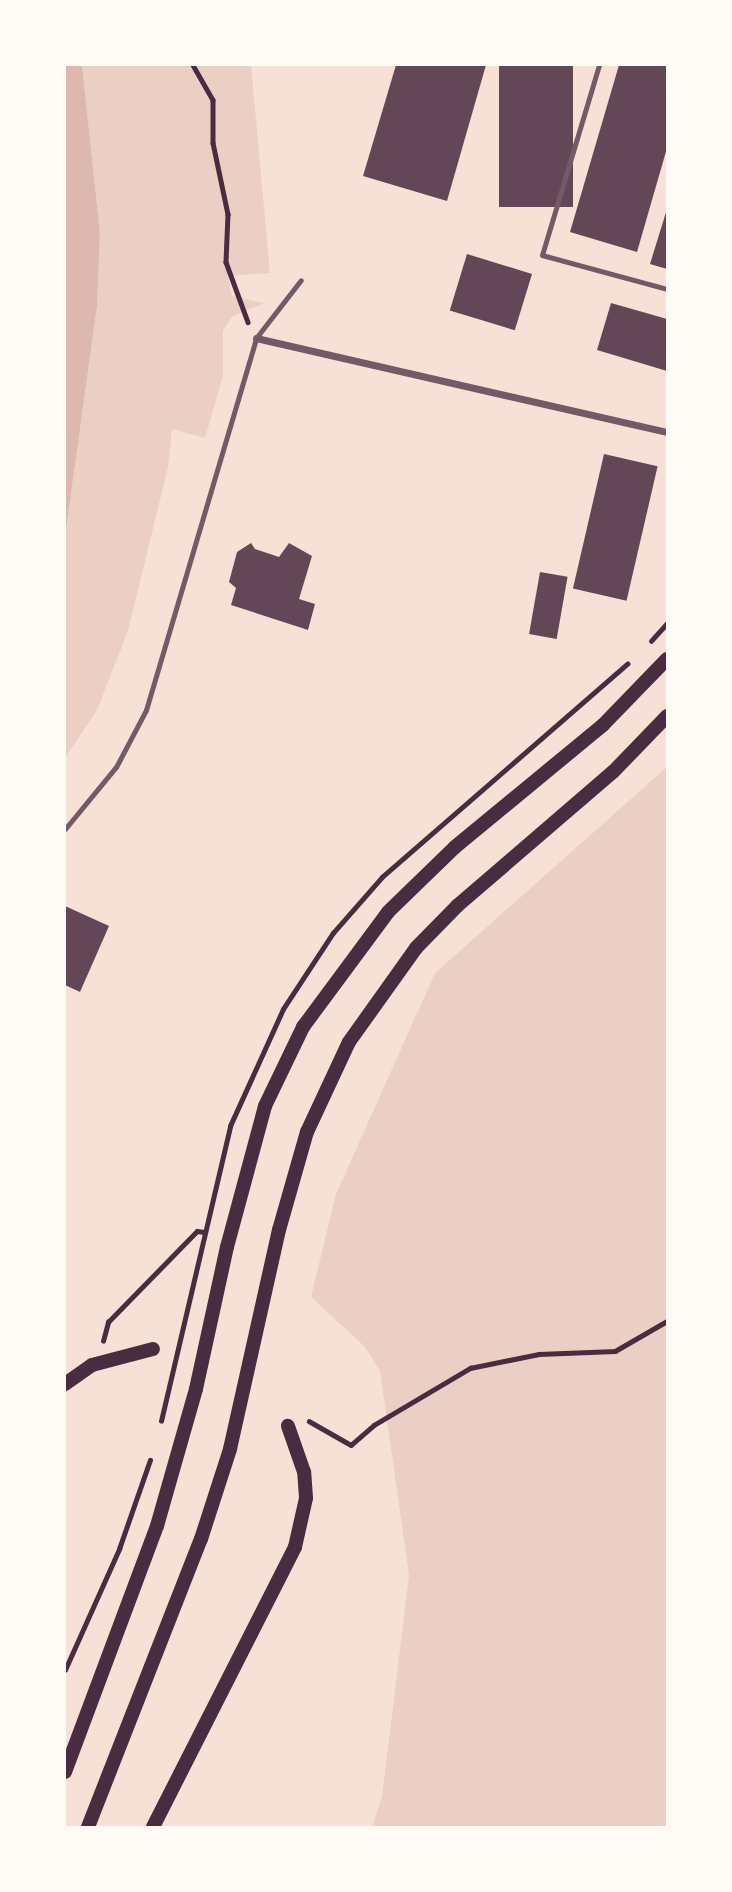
<!DOCTYPE html>
<style>
body{margin:0}
#map{position:relative;width:732px;height:1892px;overflow:hidden;background:#f7e1d7;font-family:"PT Serif",serif}
div>[style]{position:absolute}
.green>*{inset:0;background:#ebcfc5}
.water>*{inset:0;background:#dcb8b0}
.building>*{inset:0;background:#644757;transform-origin:0 0}
.path>*{height:4.5px;margin:-2.25px;padding:0 2.25px;transform-origin:2.25px;border-radius:2.25px;background:#4a2c40}
.service>*{height:5px;margin:-2.5px;padding:0 2.5px;transform-origin:2.5px;border-radius:2.5px;background:#755966}
.minor>*{height:7px;margin:-3.5px;padding:0 3.5px;transform-origin:3.5px;border-radius:3.5px;background:#755966}
.secondary>*{height:14px;margin:-7px;padding:0 7px;transform-origin:7px;border-radius:7px;background:#4a2c40}
span{translate:-50% -50%;white-space:nowrap;text-align:center;line-height:1.15;-webkit-text-stroke:6px #fffaf5;paint-order:stroke}
.frame{position:absolute;inset:0;border:66px solid #fffaf5;pointer-events:none}
</style>
<div id="map">
<div class="green">
<div style="clip-path:polygon(82px 65px,251px 65px,270px 273px,228px 276px,232px 296px,264px 303px,232px 317px,223px 331px,223px 376px,205px 438px,172px 429px,168px 467px,128px 631px,97px 710px,65px 758px,65px 537px,97px 306px,100px 233px)"></div>
<div style="clip-path:polygon(667px 767px,667px 1827px,372px 1827px,382px 1797px,409px 1575px,380px 1371px,365px 1347px,311px 1297px,336px 1194px,435px 973px)"></div>
</div>
<div class="water">
<div style="clip-path:polygon(65px 65px,82px 65px,100px 233px,97px 306px,65px 537px)"></div>
</div>
<div class="building">
<div style="clip-path:polygon(396px 65px,486px 65px,447px 201px,363px 176px)"></div>
<div style="left:499px;top:65px;width:74px;height:142px"></div>
<div style="clip-path:polygon(619px 65px,667px 65px,667px 148px,637px 252px,570px 232px)"></div>
<div style="clip-path:polygon(667px 209px,667px 269px,650px 264px)"></div>
<div style="left:467px;top:254px;width:68px;height:59px;rotate:17deg"></div>
<div style="clip-path:polygon(611px 303px,667px 319px,667px 371px,597px 350px)"></div>
<div style="left:604px;top:454px;width:55px;height:138px;rotate:13deg"></div>
<div style="clip-path:polygon(251px 543px,255px 549px,279px 557px,289px 543px,312px 556px,299px 599px,315px 604px,308px 630px,231px 605px,236px 588px,229px 582px,237px 552px)"></div>
<div style="left:540px;top:572px;width:28px;height:63px;rotate:10deg"></div>
<div style="clip-path:polygon(65px 906px,109px 926px,80px 992px,65px 985px)"></div>
</div>
<div class="path">
<div style="left:193px;top:65px;width:40px;rotate:60.3deg"></div>
<div style="left:213px;top:100px;width:43px;rotate:90deg"></div>
<div style="left:213px;top:143px;width:73px;rotate:78.1deg"></div>
<div style="left:228px;top:214px;width:48px;rotate:92.4deg"></div>
<div style="left:226px;top:262px;width:64px;rotate:69.9deg"></div>
<div style="left:651px;top:641px;width:24px;rotate:-48deg"></div>
<div style="left:103px;top:1341px;width:20px;rotate:-75deg"></div>
<div style="left:108px;top:1322px;width:127px;rotate:-45.6deg"></div>
<div style="left:197px;top:1231px;width:7px;rotate:8deg"></div>
<div style="left:161px;top:1421px;width:303px;rotate:-76.8deg"></div>
<div style="left:230px;top:1126px;width:128px;rotate:-65.6deg"></div>
<div style="left:283px;top:1009px;width:91px;rotate:-56.7deg"></div>
<div style="left:333px;top:933px;width:74px;rotate:-48.8deg"></div>
<div style="left:382px;top:877px;width:325px;rotate:-41deg"></div>
<div style="left:309px;top:1421px;width:48px;rotate:29.7deg"></div>
<div style="left:351px;top:1445px;width:30px;rotate:-41deg"></div>
<div style="left:374px;top:1425px;width:112px;rotate:-30.7deg"></div>
<div style="left:470px;top:1368px;width:70px;rotate:-11.5deg"></div>
<div style="left:539px;top:1354px;width:76px;rotate:-2.3deg"></div>
<div style="left:615px;top:1351px;width:60px;rotate:-30deg"></div>
<div style="left:65px;top:1670px;width:133px;rotate:-65.9deg"></div>
<div style="left:119px;top:1549px;width:94px;rotate:-70.8deg"></div>
</div>
<div class="service">
<div style="left:599px;top:65px;width:198px;rotate:106.7deg"></div>
<div style="left:542px;top:255px;width:130px;rotate:15.2deg"></div>
<div style="left:65px;top:829px;width:80px;rotate:-50.6deg"></div>
<div style="left:116px;top:767px;width:64px;rotate:-62.2deg"></div>
<div style="left:146px;top:710px;width:388px;rotate:-73.5deg"></div>
<div style="left:256px;top:338px;width:73px;rotate:-52.2deg"></div>
</div>
<div class="minor">
<div style="left:256px;top:338px;width:422px;rotate:12.9deg"></div>
</div>
<div class="secondary">
<div style="left:65px;top:1384px;width:33px;rotate:-35deg"></div>
<div style="left:92px;top:1365px;width:63px;rotate:-14.7deg"></div>
<div style="left:65px;top:1772px;width:263px;rotate:-69.5deg"></div>
<div style="left:157px;top:1526px;width:142px;rotate:-74.1deg"></div>
<div style="left:196px;top:1389px;width:145px;rotate:-77.7deg"></div>
<div style="left:227px;top:1247px;width:146px;rotate:-74.9deg"></div>
<div style="left:265px;top:1106px;width:88px;rotate:-64.3deg"></div>
<div style="left:303px;top:1027px;width:143px;rotate:-53.5deg"></div>
<div style="left:388px;top:912px;width:93px;rotate:-44.1deg"></div>
<div style="left:455px;top:847px;width:192px;rotate:-39.5deg"></div>
<div style="left:603px;top:725px;width:92px;rotate:-45.9deg"></div>
<div style="left:88px;top:1827px;width:309px;rotate:-68.6deg"></div>
<div style="left:201px;top:1539px;width:95px;rotate:-72.1deg"></div>
<div style="left:230px;top:1449px;width:224px;rotate:-77.4deg"></div>
<div style="left:279px;top:1230px;width:102px;rotate:-74.1deg"></div>
<div style="left:307px;top:1132px;width:99px;rotate:-65deg"></div>
<div style="left:349px;top:1042px;width:115px;rotate:-54.5deg"></div>
<div style="left:416px;top:948px;width:59px;rotate:-45.7deg"></div>
<div style="left:457px;top:906px;width:206px;rotate:-40.7deg"></div>
<div style="left:613px;top:772px;width:78px;rotate:-46deg"></div>
<div style="left:153px;top:1827px;width:314px;rotate:-63.1deg"></div>
<div style="left:295px;top:1547px;width:50px;rotate:-77.3deg"></div>
<div style="left:306px;top:1498px;width:26px;rotate:-94deg"></div>
<div style="left:304px;top:1472px;width:49px;rotate:-109.2deg"></div>
</div>
<div class="frame"></div>
</div>
